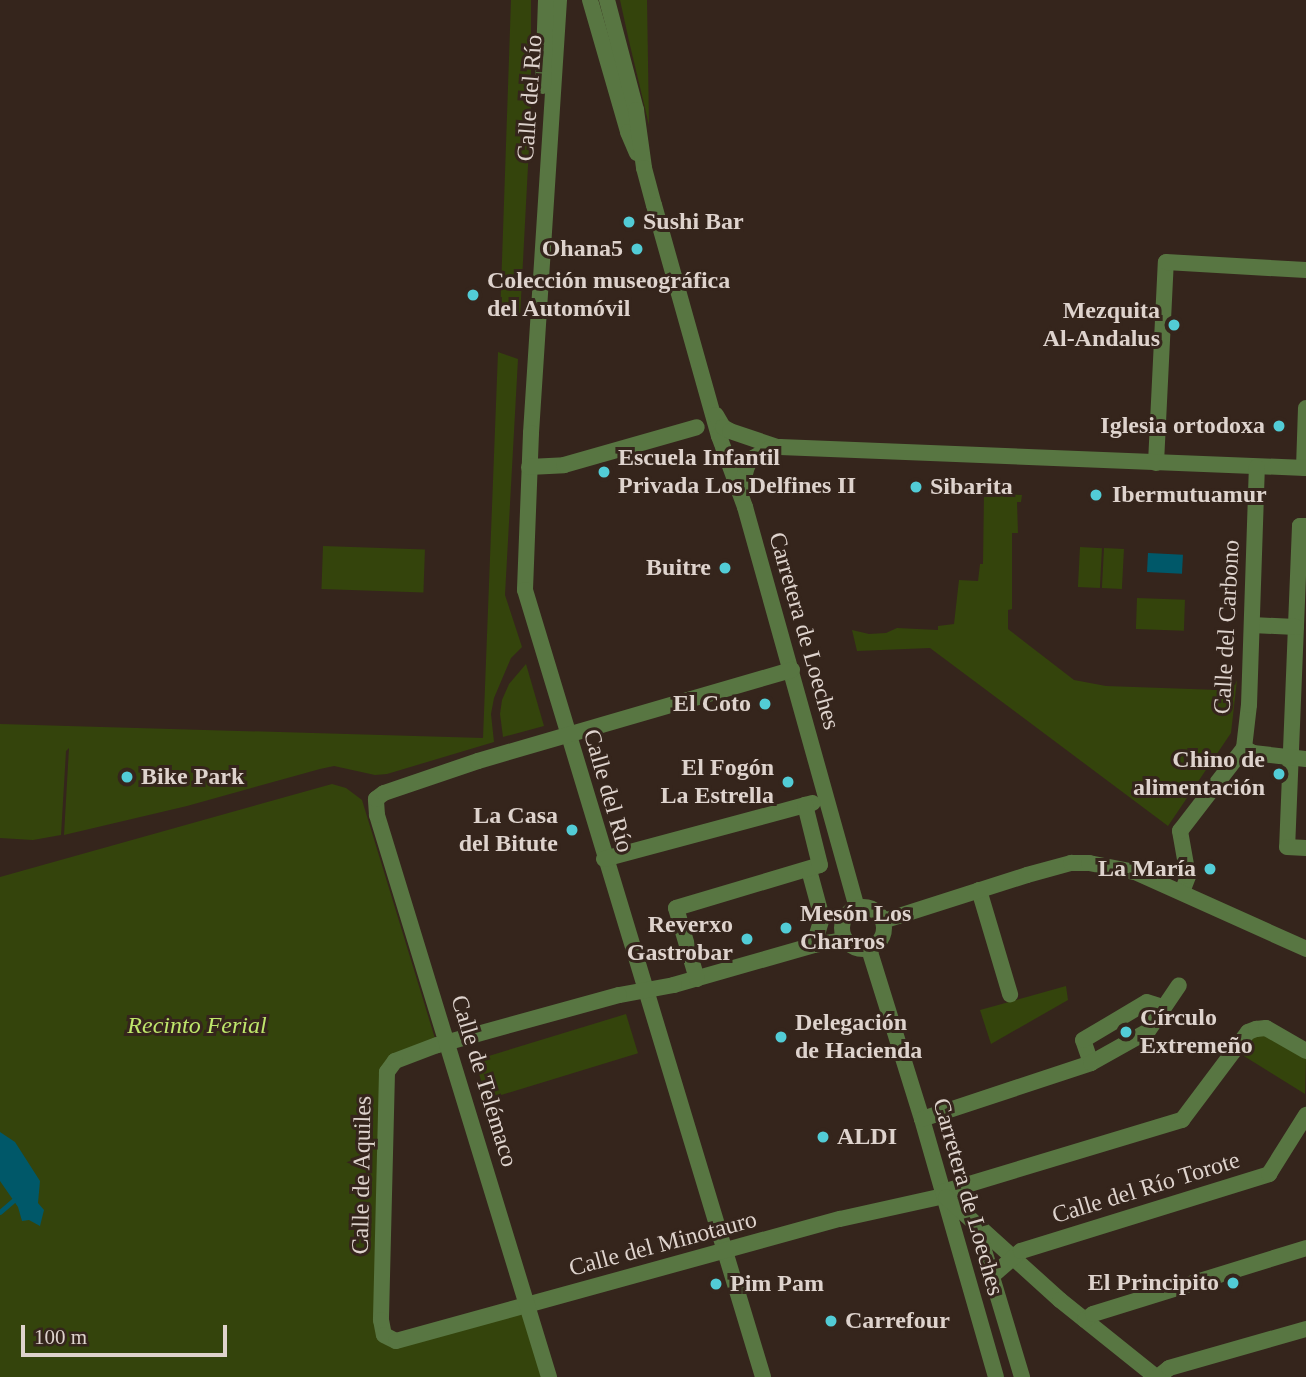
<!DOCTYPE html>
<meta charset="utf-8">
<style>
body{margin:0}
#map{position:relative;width:1306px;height:1377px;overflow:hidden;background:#35251c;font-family:Georgia,serif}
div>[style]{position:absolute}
.green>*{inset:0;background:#34440c;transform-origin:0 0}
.water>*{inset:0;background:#005869;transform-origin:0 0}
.stream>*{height:4.5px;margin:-2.25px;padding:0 2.25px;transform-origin:2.25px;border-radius:2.25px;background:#005869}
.minor>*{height:16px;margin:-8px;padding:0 8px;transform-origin:8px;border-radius:8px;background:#587642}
.minor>.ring{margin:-8px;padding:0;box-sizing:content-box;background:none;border:16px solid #587642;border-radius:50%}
.dots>*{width:19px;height:19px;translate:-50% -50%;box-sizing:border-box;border:4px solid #35251c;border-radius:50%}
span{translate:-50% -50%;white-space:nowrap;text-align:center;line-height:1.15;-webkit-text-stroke:6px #35251c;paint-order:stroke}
.street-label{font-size:24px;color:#ded3cd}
.poi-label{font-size:24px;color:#ded3cd;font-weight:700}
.left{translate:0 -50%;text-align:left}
.right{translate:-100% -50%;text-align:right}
.park-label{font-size:24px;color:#bee66b;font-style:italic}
.scale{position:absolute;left:21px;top:1325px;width:206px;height:32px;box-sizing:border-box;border:4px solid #ded3cd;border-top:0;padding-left:9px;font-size:21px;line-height:24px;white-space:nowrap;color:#ded3cd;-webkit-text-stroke:5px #35251c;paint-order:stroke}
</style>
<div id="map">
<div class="green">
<div style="clip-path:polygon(511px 0,531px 0,531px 109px,520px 318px,500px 318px)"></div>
<div style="clip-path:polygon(620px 0,647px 0,649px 125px,629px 41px)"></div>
<div style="clip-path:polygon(498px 352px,518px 359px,505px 595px,522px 647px,511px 658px,494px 698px,491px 714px,494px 742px,387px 774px,375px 775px,334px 766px,320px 769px,187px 806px,64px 835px,69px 748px,66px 751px,61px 835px,33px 840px,0 838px,0 724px,483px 738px)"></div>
<div style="clip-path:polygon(984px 493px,1022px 495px,1021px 502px,1017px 502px,1018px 533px,1012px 533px,1012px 609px,1008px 610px,1008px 629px,1074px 680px,1106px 686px,1219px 690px,1227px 689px,1227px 685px,1235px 685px,1237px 680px,1231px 733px,1168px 826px,930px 648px,857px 651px,852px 630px,869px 634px,886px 633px,897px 628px,938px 630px,938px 626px,954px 624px,959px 580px,978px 581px,980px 564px,983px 564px)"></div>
<div style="left:323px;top:546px;width:102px;height:43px;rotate:2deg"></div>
<div style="left:1080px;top:547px;width:22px;height:40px;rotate:3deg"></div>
<div style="left:1104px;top:548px;width:20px;height:40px;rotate:3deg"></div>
<div style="left:1137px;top:598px;width:48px;height:31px;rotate:2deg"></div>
<div style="clip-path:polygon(526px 664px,544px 726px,503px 737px,500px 714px,502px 700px,509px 684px)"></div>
<div style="clip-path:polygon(332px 784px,346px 788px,362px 800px,437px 1045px,395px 1061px,385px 1169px,389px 1340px,527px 1305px,549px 1377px,0 1377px,0 877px)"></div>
<div style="clip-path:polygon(1066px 986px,1068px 1000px,991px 1044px,980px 1010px)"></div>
<div style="left:626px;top:1014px;width:41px;height:158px;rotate:73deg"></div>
<div style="clip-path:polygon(1253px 1034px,1267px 1034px,1306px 1059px,1305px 1094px,1239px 1053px)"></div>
</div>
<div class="water">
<div style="left:1148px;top:553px;width:35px;height:19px;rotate:3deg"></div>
<div style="clip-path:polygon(0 1132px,15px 1142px,40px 1181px,38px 1203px,44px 1210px,40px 1226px,29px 1220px,22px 1221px,18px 1207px,0 1181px)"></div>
</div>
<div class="stream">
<div style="left:0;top:1212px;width:18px;rotate:-41deg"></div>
</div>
<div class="minor">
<div style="left:559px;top:0;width:434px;rotate:93.7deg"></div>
<div style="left:531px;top:433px;width:157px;rotate:92.2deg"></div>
<div style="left:525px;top:590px;width:822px;rotate:73.17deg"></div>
<div style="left:590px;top:0;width:137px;rotate:73.9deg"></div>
<div style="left:628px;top:132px;width:23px;rotate:67deg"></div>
<div style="left:607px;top:0;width:114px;rotate:75.2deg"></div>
<div style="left:636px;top:110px;width:59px;rotate:82.1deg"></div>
<div style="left:644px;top:168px;width:38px;rotate:75deg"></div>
<div style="left:654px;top:205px;width:240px;rotate:74.3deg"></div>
<div style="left:719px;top:436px;width:76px;rotate:69.9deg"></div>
<div style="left:745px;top:507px;width:415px;rotate:74.4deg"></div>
<div style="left:543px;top:86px;width:86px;rotate:-88deg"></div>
<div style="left:716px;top:415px;width:14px;rotate:60deg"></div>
<div style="left:723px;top:427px;width:8px;rotate:30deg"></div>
<div style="left:730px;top:431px;width:50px;rotate:18.8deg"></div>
<div style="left:1156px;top:463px;width:201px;rotate:-87.2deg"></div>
<div style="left:1166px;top:262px;width:140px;rotate:3.3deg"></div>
<div style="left:529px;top:467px;width:35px;rotate:-3deg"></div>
<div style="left:564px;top:465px;width:138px;rotate:-15.9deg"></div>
<div style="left:1304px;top:468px;width:60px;rotate:-88.1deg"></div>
<div style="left:740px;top:491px;width:26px;rotate:-74deg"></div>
<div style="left:747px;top:466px;width:10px;rotate:-53deg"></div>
<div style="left:753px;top:458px;width:17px;rotate:-31deg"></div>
<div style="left:768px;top:449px;width:12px;rotate:-9deg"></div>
<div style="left:780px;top:447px;width:526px;rotate:2.29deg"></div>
<div style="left:1306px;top:526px;width:6px;rotate:180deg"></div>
<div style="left:1300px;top:526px;width:321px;rotate:92.3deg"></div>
<div style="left:1287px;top:847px;width:19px;rotate:3deg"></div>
<div style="left:1252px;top:625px;width:44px;rotate:2.6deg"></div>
<div style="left:1244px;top:748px;width:10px;rotate:29deg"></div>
<div style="left:1253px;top:753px;width:53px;rotate:6.5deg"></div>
<div style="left:604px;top:859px;width:216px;rotate:-15deg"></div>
<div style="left:809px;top:870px;width:50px;rotate:74.8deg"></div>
<div style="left:822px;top:918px;width:28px;rotate:107deg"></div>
<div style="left:979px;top:890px;width:109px;rotate:73.4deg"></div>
<div style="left:1182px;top:892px;width:17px;rotate:-69deg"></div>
<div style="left:1188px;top:876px;width:46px;rotate:-100.1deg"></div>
<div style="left:1180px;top:831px;width:105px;rotate:-52.4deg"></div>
<div style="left:1244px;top:748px;width:43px;rotate:-83.4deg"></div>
<div style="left:1249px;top:705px;width:238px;rotate:-88.1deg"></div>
<div class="ring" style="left:842px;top:907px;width:26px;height:26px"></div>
<div style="left:883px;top:921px;width:151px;rotate:-17.7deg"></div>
<div style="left:1027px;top:875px;width:46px;rotate:-15.3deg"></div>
<div style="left:1071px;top:863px;width:18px"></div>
<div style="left:1089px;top:863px;width:47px;rotate:11.1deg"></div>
<div style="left:1135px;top:872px;width:188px;rotate:24.2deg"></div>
<div style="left:845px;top:940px;width:31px;rotate:171deg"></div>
<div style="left:814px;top:945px;width:146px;rotate:164.1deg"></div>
<div style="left:674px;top:985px;width:56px;rotate:169.7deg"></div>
<div style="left:619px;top:995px;width:189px;rotate:164.6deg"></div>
<div style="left:437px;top:1045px;width:45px;rotate:159.1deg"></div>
<div style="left:395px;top:1061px;width:14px;rotate:126deg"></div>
<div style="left:387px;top:1072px;width:248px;rotate:91.4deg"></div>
<div style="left:381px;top:1320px;width:15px;rotate:79deg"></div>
<div style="left:384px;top:1335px;width:13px;rotate:27deg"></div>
<div style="left:396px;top:1341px;width:460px;rotate:-15.4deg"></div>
<div style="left:840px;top:1219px;width:107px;rotate:-12.5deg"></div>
<div style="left:869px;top:949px;width:178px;rotate:72.7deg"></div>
<div style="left:922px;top:1119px;width:268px;rotate:74deg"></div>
<div style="left:697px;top:979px;width:74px;rotate:-106.5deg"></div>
<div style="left:676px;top:908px;width:150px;rotate:-16.6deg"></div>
<div style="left:820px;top:865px;width:62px;rotate:-104deg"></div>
<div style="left:1091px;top:1063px;width:24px;rotate:-109deg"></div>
<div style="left:1083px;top:1040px;width:74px;rotate:-30.7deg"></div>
<div style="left:1147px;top:1002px;width:16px;rotate:18deg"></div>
<div style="left:922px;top:1119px;width:178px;rotate:-18.3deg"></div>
<div style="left:1091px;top:1063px;width:65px;rotate:-29.3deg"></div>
<div style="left:1148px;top:1031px;width:55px;rotate:-56deg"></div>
<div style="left:943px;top:1192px;width:250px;rotate:-16.8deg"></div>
<div style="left:1182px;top:1120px;width:110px;rotate:-53.1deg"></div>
<div style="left:1248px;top:1032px;width:9px;rotate:-21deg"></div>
<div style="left:1256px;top:1029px;width:10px;rotate:-6deg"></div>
<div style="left:1266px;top:1028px;width:46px;rotate:29.9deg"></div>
<div style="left:946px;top:1197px;width:154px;rotate:42.1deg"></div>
<div style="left:1060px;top:1300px;width:123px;rotate:38.7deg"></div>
<div style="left:977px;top:1227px;width:157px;rotate:73.3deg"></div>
<div style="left:992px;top:1276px;width:38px;rotate:-41deg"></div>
<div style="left:1021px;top:1251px;width:260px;rotate:-17.2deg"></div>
<div style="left:1269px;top:1174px;width:70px;rotate:-57.9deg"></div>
<div style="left:1085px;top:1320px;width:10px;rotate:-37deg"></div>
<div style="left:1093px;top:1314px;width:223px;rotate:-17.2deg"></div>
<div style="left:549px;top:1377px;width:588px;rotate:-107.02deg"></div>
<div style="left:377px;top:815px;width:16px;rotate:-94deg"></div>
<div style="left:376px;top:799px;width:10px;rotate:-37deg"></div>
<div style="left:384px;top:793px;width:99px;rotate:-18.8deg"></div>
<div style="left:478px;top:761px;width:327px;rotate:-16.2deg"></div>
<div style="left:1158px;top:1377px;width:14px;rotate:-39deg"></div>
<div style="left:1169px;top:1368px;width:142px;rotate:-15.9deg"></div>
</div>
<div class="dots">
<div style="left:629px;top:222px;background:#52ccd6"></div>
<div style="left:637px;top:249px;background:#52ccd6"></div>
<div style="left:473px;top:295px;background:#52ccd6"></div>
<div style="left:1174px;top:325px;background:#52ccd6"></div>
<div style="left:1279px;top:426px;background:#52ccd6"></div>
<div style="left:604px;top:472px;background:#52ccd6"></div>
<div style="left:916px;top:487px;background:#52ccd6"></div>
<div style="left:1096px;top:495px;background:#52ccd6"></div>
<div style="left:725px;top:568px;background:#52ccd6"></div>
<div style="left:765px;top:704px;background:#52ccd6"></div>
<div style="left:1279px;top:774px;background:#52ccd6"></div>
<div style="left:127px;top:777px;background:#52ccd6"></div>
<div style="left:788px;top:782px;background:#52ccd6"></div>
<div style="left:572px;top:830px;background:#52ccd6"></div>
<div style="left:1210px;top:869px;background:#52ccd6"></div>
<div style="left:786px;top:928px;background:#52ccd6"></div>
<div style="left:747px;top:939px;background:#52ccd6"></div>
<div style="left:1126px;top:1032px;background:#52ccd6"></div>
<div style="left:781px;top:1037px;background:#52ccd6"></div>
<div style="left:823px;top:1137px;background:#52ccd6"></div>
<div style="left:1233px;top:1283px;background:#52ccd6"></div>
<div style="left:716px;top:1284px;background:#52ccd6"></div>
<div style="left:831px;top:1321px;background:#52ccd6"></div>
</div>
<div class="street-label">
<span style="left:530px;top:98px;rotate:-86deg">Calle del Río</span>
<span style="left:1227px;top:627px;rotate:-87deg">Calle del Carbono</span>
<span style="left:804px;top:631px;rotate:74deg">Carretera de Loeches</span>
<span style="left:608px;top:791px;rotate:74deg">Calle del Río</span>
<span style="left:484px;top:1081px;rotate:73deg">Calle de Telémaco</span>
<span style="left:362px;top:1175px;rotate:-89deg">Calle de Aquiles</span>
<span style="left:1146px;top:1188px;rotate:-17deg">Calle del Río Torote</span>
<span style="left:968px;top:1197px;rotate:74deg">Carretera de Loeches</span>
<span style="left:663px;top:1244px;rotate:-15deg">Calle del Minotauro</span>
</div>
<div class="poi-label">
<span class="left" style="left:643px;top:222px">Sushi Bar</span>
<span class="right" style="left:623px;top:249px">Ohana5</span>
<span class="left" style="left:487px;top:295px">Colección museográfica<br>del Automóvil</span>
<span class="right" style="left:1160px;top:325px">Mezquita<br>Al-Andalus</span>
<span class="right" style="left:1265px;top:426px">Iglesia ortodoxa</span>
<span class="left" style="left:618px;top:472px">Escuela Infantil<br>Privada Los Delfines II</span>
<span class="left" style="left:930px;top:487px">Sibarita</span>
<span class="left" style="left:1112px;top:495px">Ibermutuamur</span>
<span class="right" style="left:711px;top:568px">Buitre</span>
<span class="right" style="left:751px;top:704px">El Coto</span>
<span class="right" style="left:1265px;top:774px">Chino de<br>alimentación</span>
<span class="right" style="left:774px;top:782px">El Fogón<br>La Estrella</span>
<span class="left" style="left:141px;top:777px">Bike Park</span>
<span class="right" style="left:558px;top:830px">La Casa<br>del Bitute</span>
<span class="right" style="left:1196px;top:869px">La María</span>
<span class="left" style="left:800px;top:928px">Mesón Los<br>Charros</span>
<span class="right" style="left:733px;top:939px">Reverxo<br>Gastrobar</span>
<span class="left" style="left:1140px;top:1032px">Círculo<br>Extremeño</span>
<span class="left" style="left:795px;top:1037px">Delegación<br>de Hacienda</span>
<span class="left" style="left:837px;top:1137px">ALDI</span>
<span class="right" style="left:1219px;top:1283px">El Principito</span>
<span class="left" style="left:730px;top:1284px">Pim Pam</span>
<span class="left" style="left:845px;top:1321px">Carrefour</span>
</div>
<div class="park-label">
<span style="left:197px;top:1026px">Recinto Ferial</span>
</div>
<div class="scale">100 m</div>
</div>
